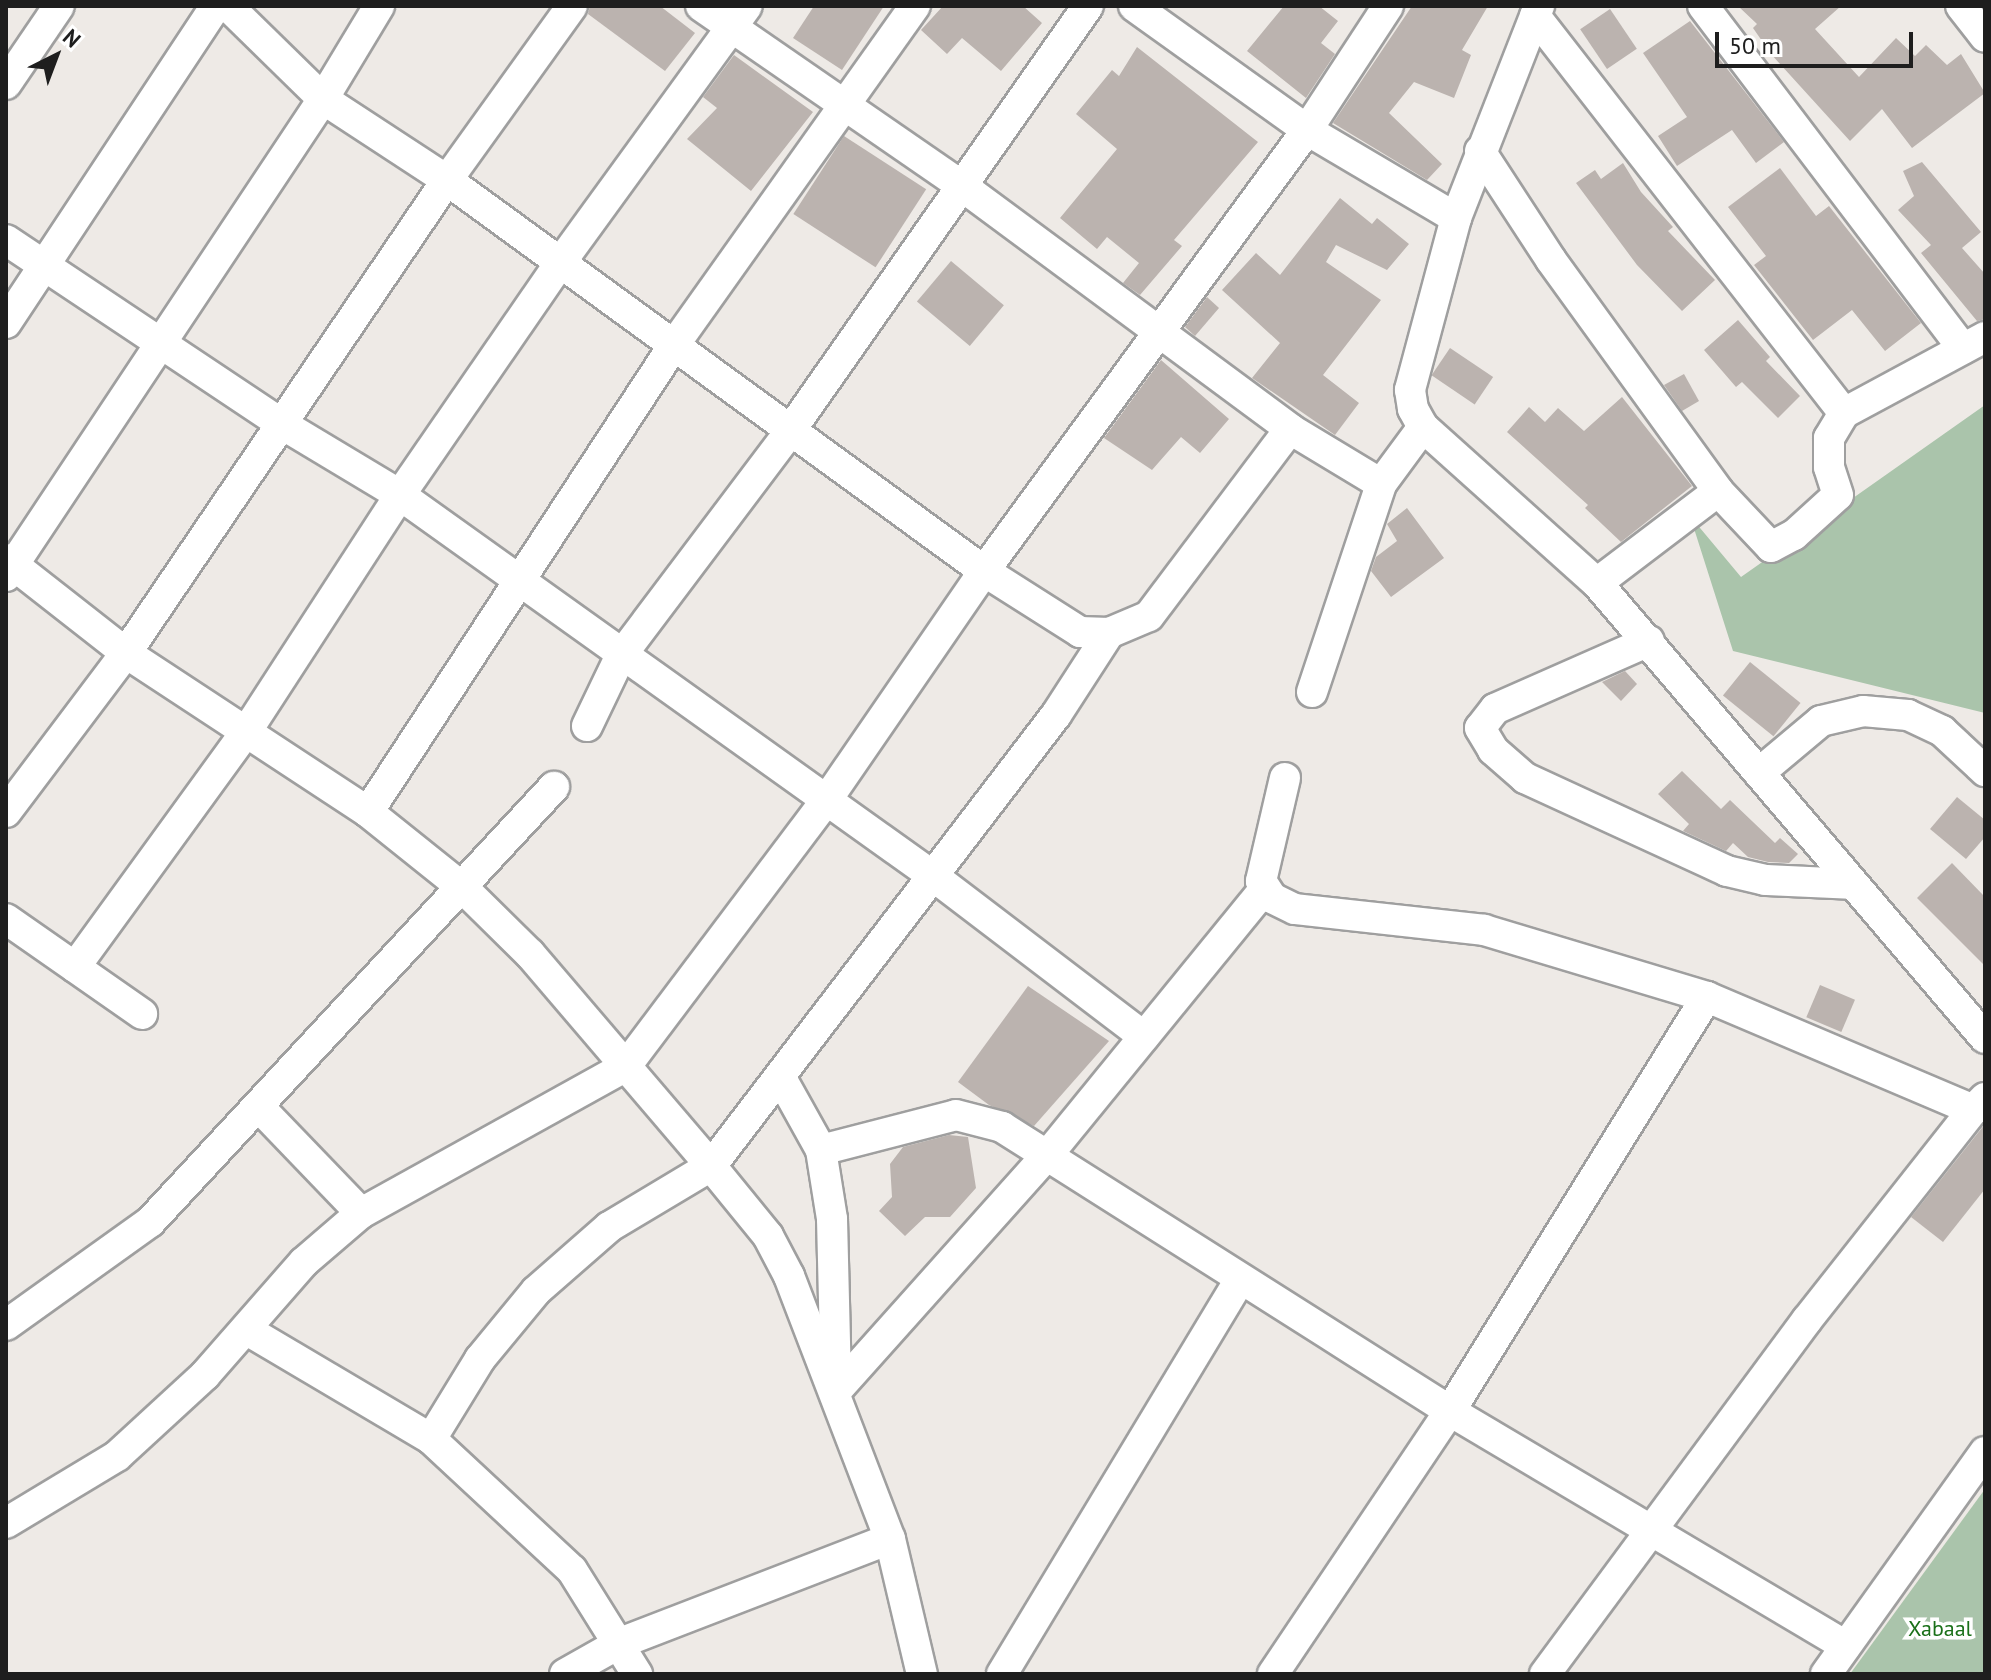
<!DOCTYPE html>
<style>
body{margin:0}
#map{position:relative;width:1991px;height:1680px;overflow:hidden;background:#eeeae6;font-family:"PT Sans",sans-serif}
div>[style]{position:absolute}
.cemetery>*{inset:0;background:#aac4ab}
.building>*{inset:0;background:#bbb3af;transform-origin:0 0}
.roads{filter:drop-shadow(2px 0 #9f9f9f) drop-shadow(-2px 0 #9f9f9f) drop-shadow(0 2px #9f9f9f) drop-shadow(0 -2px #9f9f9f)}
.minor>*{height:30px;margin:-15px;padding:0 15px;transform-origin:15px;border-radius:15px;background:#fff}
span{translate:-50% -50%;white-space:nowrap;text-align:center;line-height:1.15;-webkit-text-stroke:7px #fff;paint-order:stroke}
.park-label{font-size:22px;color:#1a7019}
.frame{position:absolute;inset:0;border:8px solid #1e1e1e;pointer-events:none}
.north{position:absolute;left:16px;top:16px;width:80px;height:80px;-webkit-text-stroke:6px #fff;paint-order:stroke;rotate:42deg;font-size:22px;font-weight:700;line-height:32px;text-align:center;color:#1e1e1e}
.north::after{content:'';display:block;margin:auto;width:28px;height:36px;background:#1e1e1e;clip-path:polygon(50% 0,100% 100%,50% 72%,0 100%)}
.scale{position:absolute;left:1715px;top:32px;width:198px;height:36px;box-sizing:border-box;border:4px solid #1e1e1e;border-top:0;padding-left:10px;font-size:24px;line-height:28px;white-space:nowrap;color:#1e1e1e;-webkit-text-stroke:6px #fff;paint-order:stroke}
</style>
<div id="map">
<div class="cemetery">
<div style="clip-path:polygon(1985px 405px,1985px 713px,1733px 651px,1690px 516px,1741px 577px)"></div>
<div style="clip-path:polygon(1985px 1489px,1985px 1674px,1850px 1674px)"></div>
</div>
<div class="building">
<div style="clip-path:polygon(590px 6px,660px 6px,695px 33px,665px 71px,588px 14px)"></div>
<div style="clip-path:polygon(814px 6px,884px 6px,842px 70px,793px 38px)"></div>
<div style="clip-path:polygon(943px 6px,1023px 6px,1042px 23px,1001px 71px,962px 38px,947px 54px,921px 30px)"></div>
<div style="clip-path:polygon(1284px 6px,1319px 6px,1338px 21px,1321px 43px,1335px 54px,1306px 98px,1247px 51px)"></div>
<div style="clip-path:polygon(1412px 6px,1488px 6px,1462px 50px,1471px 55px,1454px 98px,1414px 82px,1389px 113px,1442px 164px,1427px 180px,1333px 123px)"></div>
<div style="clip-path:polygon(1738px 6px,1841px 6px,1815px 29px,1859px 77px,1896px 38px,1915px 56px,1926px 45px,1947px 65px,1961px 54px,1985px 93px,1912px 148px,1882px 109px,1850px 141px,1771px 54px,1753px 28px,1757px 24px)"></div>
<div style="left:1610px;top:9px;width:48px;height:36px;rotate:56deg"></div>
<div style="clip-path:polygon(1690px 21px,1784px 142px,1756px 163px,1732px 130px,1677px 166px,1658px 136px,1687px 117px,1643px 53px)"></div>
<div style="clip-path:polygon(1137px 47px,1258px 142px,1174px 240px,1182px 246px,1140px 295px,1123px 283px,1139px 263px,1107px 237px,1097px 249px,1060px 218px,1117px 149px,1076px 114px,1112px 70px,1119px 76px)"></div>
<div style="clip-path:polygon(734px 55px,813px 112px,751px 191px,687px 139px,717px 108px,703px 97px)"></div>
<div style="left:844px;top:136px;width:98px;height:93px;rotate:33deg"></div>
<div style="clip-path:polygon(1922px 162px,1981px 232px,1962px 248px,1985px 274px,1985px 319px,1977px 321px,1921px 253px,1931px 245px,1898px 210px,1914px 196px,1903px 171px)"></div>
<div style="clip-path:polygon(1623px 163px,1641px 192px,1673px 227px,1668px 231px,1715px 280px,1682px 311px,1637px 265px,1576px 183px,1595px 170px,1601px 179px)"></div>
<div style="clip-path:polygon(1780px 168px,1816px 216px,1829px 206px,1921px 323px,1885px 351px,1852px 310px,1813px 340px,1754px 265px,1766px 256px,1728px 207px)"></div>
<div style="clip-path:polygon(1340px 198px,1372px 224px,1377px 218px,1409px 244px,1387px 270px,1336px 245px,1326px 262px,1381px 300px,1323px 375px,1359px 403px,1335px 435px,1252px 378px,1280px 343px,1222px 290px,1256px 253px,1280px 275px)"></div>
<div style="left:951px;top:261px;width:69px;height:53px;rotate:40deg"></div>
<div style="clip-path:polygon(1207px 297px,1219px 308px,1195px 336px,1185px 327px)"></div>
<div style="clip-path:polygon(1738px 320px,1770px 357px,1766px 361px,1800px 396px,1778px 418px,1742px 382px,1736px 387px,1704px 350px)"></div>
<div style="left:1450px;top:348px;width:52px;height:33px;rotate:34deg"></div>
<div style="clip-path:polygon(1161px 360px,1229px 419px,1200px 453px,1181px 437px,1152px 470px,1104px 438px)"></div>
<div style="clip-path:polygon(1684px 374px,1699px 401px,1682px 411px,1664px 385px)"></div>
<div style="clip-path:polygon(1622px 397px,1692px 486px,1621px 542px,1585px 508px,1588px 505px,1507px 432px,1529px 407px,1545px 422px,1558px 408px,1584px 431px)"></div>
<div style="clip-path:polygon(1407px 508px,1444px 558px,1391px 597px,1371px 571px,1376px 557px,1397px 541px,1387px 524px)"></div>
<div style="left:1750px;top:662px;width:65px;height:43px;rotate:39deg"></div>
<div style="clip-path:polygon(1625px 671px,1637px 684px,1621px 701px,1602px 682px)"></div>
<div style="clip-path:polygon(1682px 771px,1721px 809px,1730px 800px,1775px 843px,1780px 838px,1798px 854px,1789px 863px,1768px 862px,1748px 857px,1733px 843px,1726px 851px,1683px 831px,1689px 824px,1658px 794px)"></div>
<div style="clip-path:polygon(1957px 797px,1985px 820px,1985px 837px,1966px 859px,1930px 829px)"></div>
<div style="clip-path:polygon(1952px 863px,1985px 897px,1985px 966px,1917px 898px)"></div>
<div style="left:1820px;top:985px;width:38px;height:35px;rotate:23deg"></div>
<div style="clip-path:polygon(1028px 986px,1109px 1041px,1034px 1126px,989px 1105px,958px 1082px)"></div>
<div style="clip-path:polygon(1985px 1124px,1985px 1189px,1943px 1242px,1911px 1217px)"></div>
<div style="clip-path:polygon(949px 1135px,968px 1137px,976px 1188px,950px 1217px,925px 1217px,905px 1236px,879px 1211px,892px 1197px,890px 1164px,903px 1147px)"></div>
</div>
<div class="roads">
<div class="minor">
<div style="left:228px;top:6px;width:133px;rotate:44.4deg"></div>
<div style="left:323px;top:99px;width:148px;rotate:33.2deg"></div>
<div style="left:447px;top:180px;width:664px;rotate:36.06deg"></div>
<div style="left:984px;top:571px;width:114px;rotate:32.4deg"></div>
<div style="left:1080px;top:632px;width:29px;rotate:2deg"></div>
<div style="left:1109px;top:633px;width:43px;rotate:-23deg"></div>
<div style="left:1149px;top:616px;width:234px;rotate:-53deg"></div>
<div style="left:701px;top:6px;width:317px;rotate:34.6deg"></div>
<div style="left:962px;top:186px;width:408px;rotate:36.5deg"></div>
<div style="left:1290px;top:429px;width:106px;rotate:31.1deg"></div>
<div style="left:1381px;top:484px;width:71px;rotate:-53.6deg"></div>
<div style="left:1134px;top:6px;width:213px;rotate:35.6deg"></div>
<div style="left:1307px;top:130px;width:173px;rotate:30.6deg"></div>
<div style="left:1539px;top:6px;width:228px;rotate:111.4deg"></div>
<div style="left:1456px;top:218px;width:178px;rotate:105deg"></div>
<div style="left:1410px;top:390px;width:19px;rotate:81deg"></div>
<div style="left:1413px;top:409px;width:21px;rotate:61deg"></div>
<div style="left:1423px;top:427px;width:234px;rotate:41.9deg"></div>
<div style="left:1597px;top:583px;width:598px;rotate:49.54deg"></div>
<div style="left:1703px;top:6px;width:430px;rotate:52.8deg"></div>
<div style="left:1961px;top:6px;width:39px;rotate:52deg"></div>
<div style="left:1535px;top:16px;width:503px;rotate:52.11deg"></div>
<div style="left:6px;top:84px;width:94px;rotate:-55.8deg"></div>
<div style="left:1480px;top:151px;width:130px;rotate:56.9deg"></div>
<div style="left:1551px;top:260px;width:285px;rotate:54.1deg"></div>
<div style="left:6px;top:240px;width:332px;rotate:33.7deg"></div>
<div style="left:282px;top:424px;width:138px;rotate:31deg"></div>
<div style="left:400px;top:495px;width:655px;rotate:35.56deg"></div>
<div style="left:933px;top:876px;width:265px;rotate:37.3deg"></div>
<div style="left:6px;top:323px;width:380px;rotate:-56.5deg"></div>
<div style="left:6px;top:559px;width:152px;rotate:38.1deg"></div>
<div style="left:126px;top:653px;width:290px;rotate:33.3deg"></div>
<div style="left:368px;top:812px;width:122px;rotate:38.7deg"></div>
<div style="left:463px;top:888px;width:94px;rotate:44.6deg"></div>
<div style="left:530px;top:954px;width:279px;rotate:49.5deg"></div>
<div style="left:711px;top:1166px;width:90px;rotate:50.8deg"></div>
<div style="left:768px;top:1236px;width:45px;rotate:62.3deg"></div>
<div style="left:789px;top:1276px;width:282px;rotate:69deg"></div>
<div style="left:890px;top:1539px;width:139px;rotate:76.7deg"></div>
<div style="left:6px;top:576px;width:573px;rotate:-56.39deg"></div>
<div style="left:323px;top:99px;width:109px;rotate:-58.9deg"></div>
<div style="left:1597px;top:583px;width:152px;rotate:-37.2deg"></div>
<div style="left:1718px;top:491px;width:77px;rotate:46.6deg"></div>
<div style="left:1771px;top:547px;width:26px;rotate:-28deg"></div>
<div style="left:1794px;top:535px;width:59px;rotate:-42.3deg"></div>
<div style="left:1838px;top:495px;width:29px;rotate:-108deg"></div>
<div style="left:1829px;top:467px;width:29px;rotate:-90deg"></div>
<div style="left:1829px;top:438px;width:29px;rotate:-59deg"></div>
<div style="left:1844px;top:413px;width:160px;rotate:-28.3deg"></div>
<div style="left:1649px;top:641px;width:168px;rotate:156.2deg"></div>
<div style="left:1495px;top:709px;width:24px;rotate:128deg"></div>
<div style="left:1480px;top:728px;width:26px;rotate:59deg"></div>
<div style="left:1493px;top:750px;width:43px;rotate:41.2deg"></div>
<div style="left:1525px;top:778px;width:222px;rotate:24.7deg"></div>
<div style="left:1727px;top:871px;width:39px;rotate:13deg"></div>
<div style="left:1765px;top:880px;width:87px;rotate:2.6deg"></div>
<div style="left:1312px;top:692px;width:219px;rotate:-71.6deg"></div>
<div style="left:587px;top:726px;width:76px;rotate:-64.4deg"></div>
<div style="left:620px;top:657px;width:283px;rotate:-53deg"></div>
<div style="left:790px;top:431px;width:519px;rotate:-54.96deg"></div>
<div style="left:1759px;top:773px;width:81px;rotate:-40deg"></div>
<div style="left:1821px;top:721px;width:43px;rotate:-13.4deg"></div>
<div style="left:1863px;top:711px;width:45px;rotate:5.1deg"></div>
<div style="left:1908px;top:715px;width:38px;rotate:25deg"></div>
<div style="left:1942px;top:731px;width:59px;rotate:42.9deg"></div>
<div style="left:1285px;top:778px;width:106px;rotate:103.1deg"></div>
<div style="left:1261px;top:881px;width:20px;rotate:57deg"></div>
<div style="left:1272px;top:898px;width:25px;rotate:26deg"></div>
<div style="left:1295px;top:909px;width:190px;rotate:6.3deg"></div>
<div style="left:1484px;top:930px;width:233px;rotate:16.7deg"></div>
<div style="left:1707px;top:997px;width:289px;rotate:23deg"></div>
<div style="left:1973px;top:1110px;width:17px;rotate:-45deg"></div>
<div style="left:6px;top:812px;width:199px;rotate:-53deg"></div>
<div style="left:126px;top:653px;width:572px;rotate:-55.84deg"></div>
<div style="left:447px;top:180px;width:214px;rotate:-54.3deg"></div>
<div style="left:368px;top:812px;width:558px;rotate:-56.77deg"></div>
<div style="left:674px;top:345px;width:416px;rotate:-54.6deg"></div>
<div style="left:6px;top:919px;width:166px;rotate:34.9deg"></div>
<div style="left:75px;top:967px;width:291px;rotate:-54deg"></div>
<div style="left:246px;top:732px;width:283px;rotate:-57deg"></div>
<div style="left:400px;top:495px;width:278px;rotate:-55.4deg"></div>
<div style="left:558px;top:266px;width:321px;rotate:-54deg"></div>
<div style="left:781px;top:1078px;width:82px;rotate:60.9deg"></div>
<div style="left:821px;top:1150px;width:70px;rotate:80.9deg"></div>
<div style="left:832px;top:1219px;width:166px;rotate:88.6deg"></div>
<div style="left:259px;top:1107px;width:147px;rotate:46.1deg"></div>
<div style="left:821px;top:1150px;width:139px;rotate:-14.5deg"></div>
<div style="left:956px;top:1115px;width:48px;rotate:14.6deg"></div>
<div style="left:1002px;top:1127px;width:530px;rotate:32.37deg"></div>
<div style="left:1450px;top:1411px;width:460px;rotate:30.7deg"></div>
<div style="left:6px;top:1325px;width:177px;rotate:-35.6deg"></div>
<div style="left:150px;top:1222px;width:594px;rotate:-47.12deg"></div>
<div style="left:247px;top:1330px;width:214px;rotate:30.6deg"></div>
<div style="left:431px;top:1439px;width:192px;rotate:42.9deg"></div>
<div style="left:572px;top:1570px;width:123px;rotate:58deg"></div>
<div style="left:836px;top:1391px;width:321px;rotate:-48.2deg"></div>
<div style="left:1050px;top:1152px;width:338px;rotate:-50.8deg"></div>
<div style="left:431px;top:1439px;width:94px;rotate:-58.5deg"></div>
<div style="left:480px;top:1359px;width:88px;rotate:-50.5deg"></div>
<div style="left:536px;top:1291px;width:97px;rotate:-41.2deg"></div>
<div style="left:609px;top:1227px;width:119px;rotate:-30.9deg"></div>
<div style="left:711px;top:1166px;width:568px;rotate:-52.59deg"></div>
<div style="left:1056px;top:715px;width:98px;rotate:-57.1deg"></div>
<div style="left:6px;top:1523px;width:130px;rotate:-31.1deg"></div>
<div style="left:117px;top:1456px;width:120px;rotate:-42.6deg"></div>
<div style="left:205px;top:1375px;width:150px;rotate:-48.8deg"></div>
<div style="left:304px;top:1262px;width:75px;rotate:-40.7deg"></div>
<div style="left:361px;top:1213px;width:303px;rotate:-29deg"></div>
<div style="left:626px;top:1066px;width:332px;rotate:-53deg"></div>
<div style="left:826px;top:801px;width:279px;rotate:-55.5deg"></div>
<div style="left:984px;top:571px;width:547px;rotate:-53.78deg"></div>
<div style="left:1307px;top:130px;width:148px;rotate:-56.8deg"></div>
<div style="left:565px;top:1674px;width:63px;rotate:-29.4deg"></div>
<div style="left:620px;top:1643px;width:289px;rotate:-21.1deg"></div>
<div style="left:1002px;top:1674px;width:461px;rotate:-58.9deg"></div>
<div style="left:1273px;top:1674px;width:317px;rotate:-56.1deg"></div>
<div style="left:1450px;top:1411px;width:487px;rotate:-58.2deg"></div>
<div style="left:1545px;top:1674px;width:440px;rotate:-53.5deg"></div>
<div style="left:1807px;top:1320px;width:268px;rotate:-51.7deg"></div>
<div style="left:1826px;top:1674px;width:273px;rotate:-54.4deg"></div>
</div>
</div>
<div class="park-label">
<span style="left:1940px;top:1629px">Xabaal</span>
</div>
<div class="frame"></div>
<div class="north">N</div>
<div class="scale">50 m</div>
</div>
